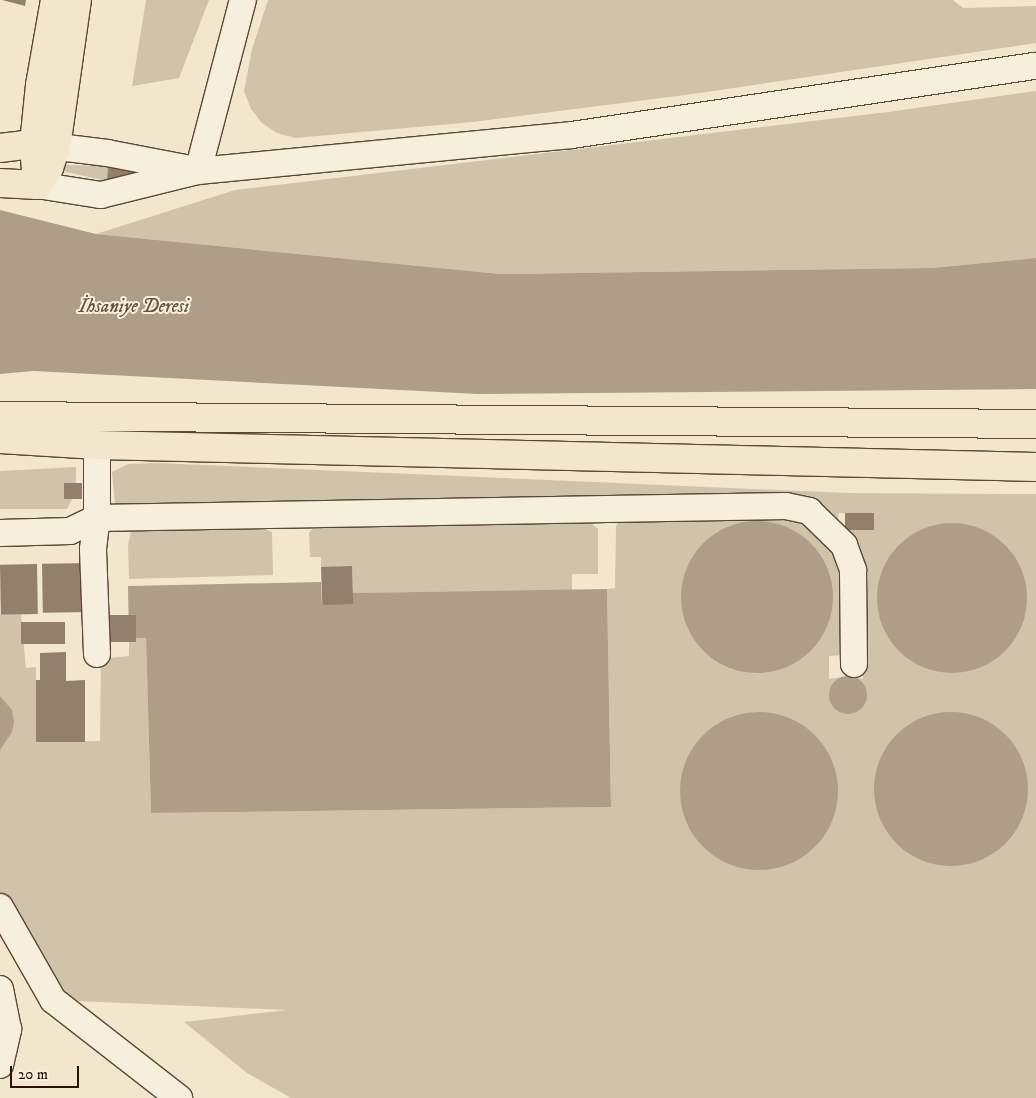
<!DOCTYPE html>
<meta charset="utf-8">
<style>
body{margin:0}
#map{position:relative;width:1036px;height:1098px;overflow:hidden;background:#f2e7cd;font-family:"IM FELL DW Pica",serif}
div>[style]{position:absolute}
.green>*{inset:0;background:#d0c3aa}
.water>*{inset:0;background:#ae9e88}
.round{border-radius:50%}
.building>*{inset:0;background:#92806c;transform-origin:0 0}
.roads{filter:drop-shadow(1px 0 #5d4635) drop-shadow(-1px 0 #5d4635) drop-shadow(0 1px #5d4635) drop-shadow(0 -1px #5d4635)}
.minor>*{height:26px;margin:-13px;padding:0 13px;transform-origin:13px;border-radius:13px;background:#f7efde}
.major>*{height:28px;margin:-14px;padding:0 14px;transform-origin:14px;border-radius:14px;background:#f2e7cd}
span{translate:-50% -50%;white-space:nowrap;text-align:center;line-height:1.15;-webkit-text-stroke:4px #f7efde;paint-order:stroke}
.water-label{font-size:19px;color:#66503e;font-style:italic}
.scale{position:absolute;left:10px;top:1066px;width:69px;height:22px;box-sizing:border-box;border:2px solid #2b1102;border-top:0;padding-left:6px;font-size:15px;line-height:18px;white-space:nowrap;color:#2b1102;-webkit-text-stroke:4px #f7efde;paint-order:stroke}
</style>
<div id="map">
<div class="green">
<div style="clip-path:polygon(146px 0,209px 0,179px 78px,132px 86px)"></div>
<div style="clip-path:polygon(268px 0,953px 0,963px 8px,1036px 6px,1036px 43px,693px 94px,473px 122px,295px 138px,277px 133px,262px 123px,251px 109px,244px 91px,252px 49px)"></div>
<div style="clip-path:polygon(1036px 91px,1036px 258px,931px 268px,500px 274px,96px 234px,235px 190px,888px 112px)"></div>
<div style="clip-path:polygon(64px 165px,108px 166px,107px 181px,57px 170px)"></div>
<div style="clip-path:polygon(156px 463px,847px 493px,1036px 494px,1036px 1098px,291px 1098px,247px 1073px,184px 1022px,287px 1010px,53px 1000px,0 892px,0 615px,21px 614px,26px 668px,36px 667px,36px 742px,100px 741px,101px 659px,129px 656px,129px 638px,146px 637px,151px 813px,611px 807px,607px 589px,615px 588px,616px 527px,619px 520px,627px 516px,778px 512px,797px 516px,810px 524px,832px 544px,846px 572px,849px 649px,846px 655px,829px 656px,829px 679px,850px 676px,863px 679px,860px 568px,840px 530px,874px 529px,873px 513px,839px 513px,838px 519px,829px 518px,808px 505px,792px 500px,756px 499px,576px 498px,123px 507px,115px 504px,112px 472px,128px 464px)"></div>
<div style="clip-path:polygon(76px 467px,76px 483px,64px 483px,64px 499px,72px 499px,67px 509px,0 509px,0 471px)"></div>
<div style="clip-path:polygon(587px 520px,598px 529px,598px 574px,572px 574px,572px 590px,353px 593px,352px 567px,321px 567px,321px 557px,310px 557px,309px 533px,315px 526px)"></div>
<div style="clip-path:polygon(256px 525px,272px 532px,273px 575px,129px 579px,128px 545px,132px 528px)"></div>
</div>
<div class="water">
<div style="clip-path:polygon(0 210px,96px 234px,500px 274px,931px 268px,1036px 258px,1036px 389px,478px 394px,33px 371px,0 374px)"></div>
<div class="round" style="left:681px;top:521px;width:152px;height:152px"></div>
<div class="round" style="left:877px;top:523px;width:150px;height:150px"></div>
<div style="clip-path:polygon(321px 582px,322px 605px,353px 593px,607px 589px,611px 807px,151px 813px,146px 638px,129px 638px,128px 586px)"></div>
<div class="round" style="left:829px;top:676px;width:38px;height:38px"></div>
<div style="clip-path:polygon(0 696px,12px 710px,14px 722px,12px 732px,0 750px)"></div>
<div class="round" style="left:680px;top:712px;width:158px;height:158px"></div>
<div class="round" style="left:874px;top:712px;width:154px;height:154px"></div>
</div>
<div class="building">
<div style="clip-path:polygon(2px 0,26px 0,25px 6px)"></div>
<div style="clip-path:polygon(108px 166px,137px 170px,138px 179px,107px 181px)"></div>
<div style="left:64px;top:483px;width:18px;height:16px"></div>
<div style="left:845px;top:513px;width:29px;height:17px"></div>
<div style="left:91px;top:563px;width:49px;height:49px;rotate:89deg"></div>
<div style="left:37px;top:564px;width:50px;height:37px;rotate:89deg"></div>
<div style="left:352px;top:566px;width:38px;height:31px;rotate:88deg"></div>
<div style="left:136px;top:615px;width:27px;height:27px;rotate:90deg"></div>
<div style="left:21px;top:622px;width:44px;height:22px"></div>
<div style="clip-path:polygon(66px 652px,66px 681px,85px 680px,85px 742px,36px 742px,36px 680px,40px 680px,40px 653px)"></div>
</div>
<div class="roads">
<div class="minor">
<div style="left:34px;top:144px;width:74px;rotate:7deg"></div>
<div style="left:107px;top:153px;width:85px;rotate:10.9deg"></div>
<div style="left:198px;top:171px;width:177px;rotate:-75.3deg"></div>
<div style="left:37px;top:185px;width:65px;rotate:8.9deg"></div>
<div style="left:101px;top:195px;width:100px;rotate:-13.9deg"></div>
<div style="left:198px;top:171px;width:376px;rotate:-5.5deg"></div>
<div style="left:572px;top:135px;width:469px;rotate:-8.5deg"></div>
<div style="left:0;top:533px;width:70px;rotate:-1.6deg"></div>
<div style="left:70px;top:531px;width:30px;rotate:-26deg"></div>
<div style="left:97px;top:518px;width:689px;rotate:-1deg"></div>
<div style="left:786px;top:506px;width:24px;rotate:12deg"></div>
<div style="left:809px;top:511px;width:49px;rotate:44.2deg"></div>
<div style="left:844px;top:545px;width:27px;rotate:70deg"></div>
<div style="left:853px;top:570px;width:94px;rotate:89.4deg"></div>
<div style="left:97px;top:654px;width:105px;rotate:-92.2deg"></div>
<div style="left:93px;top:549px;width:31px;rotate:-83deg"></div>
<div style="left:97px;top:518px;width:73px;rotate:-90deg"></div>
<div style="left:0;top:907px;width:107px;rotate:60.3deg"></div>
<div style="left:53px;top:1000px;width:160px;rotate:37.9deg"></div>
<div style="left:0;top:989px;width:41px;rotate:78.7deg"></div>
<div style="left:8px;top:1029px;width:9px;rotate:-159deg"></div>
<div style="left:0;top:1065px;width:37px;rotate:-77deg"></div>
</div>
<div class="major">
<div style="left:0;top:148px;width:34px;rotate:-7deg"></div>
<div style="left:0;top:183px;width:37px;rotate:3deg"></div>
<div style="left:37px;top:185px;width:21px;rotate:-55deg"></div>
<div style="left:49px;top:168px;width:22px;rotate:-72deg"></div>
<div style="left:56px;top:147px;width:148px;rotate:-81.9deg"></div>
<div style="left:37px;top:185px;width:41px;rotate:-94.2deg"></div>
<div style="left:34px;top:144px;width:59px;rotate:-84.2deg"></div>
<div style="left:40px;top:85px;width:86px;rotate:-80deg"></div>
<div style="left:0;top:416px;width:1036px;rotate:0.44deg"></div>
<div style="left:0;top:439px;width:97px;rotate:3.5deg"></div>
<div style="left:97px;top:445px;width:939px;rotate:1.34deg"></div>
</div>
</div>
<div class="water-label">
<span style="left:134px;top:307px">İhsaniye Deresi</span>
</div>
<div class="scale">20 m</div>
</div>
